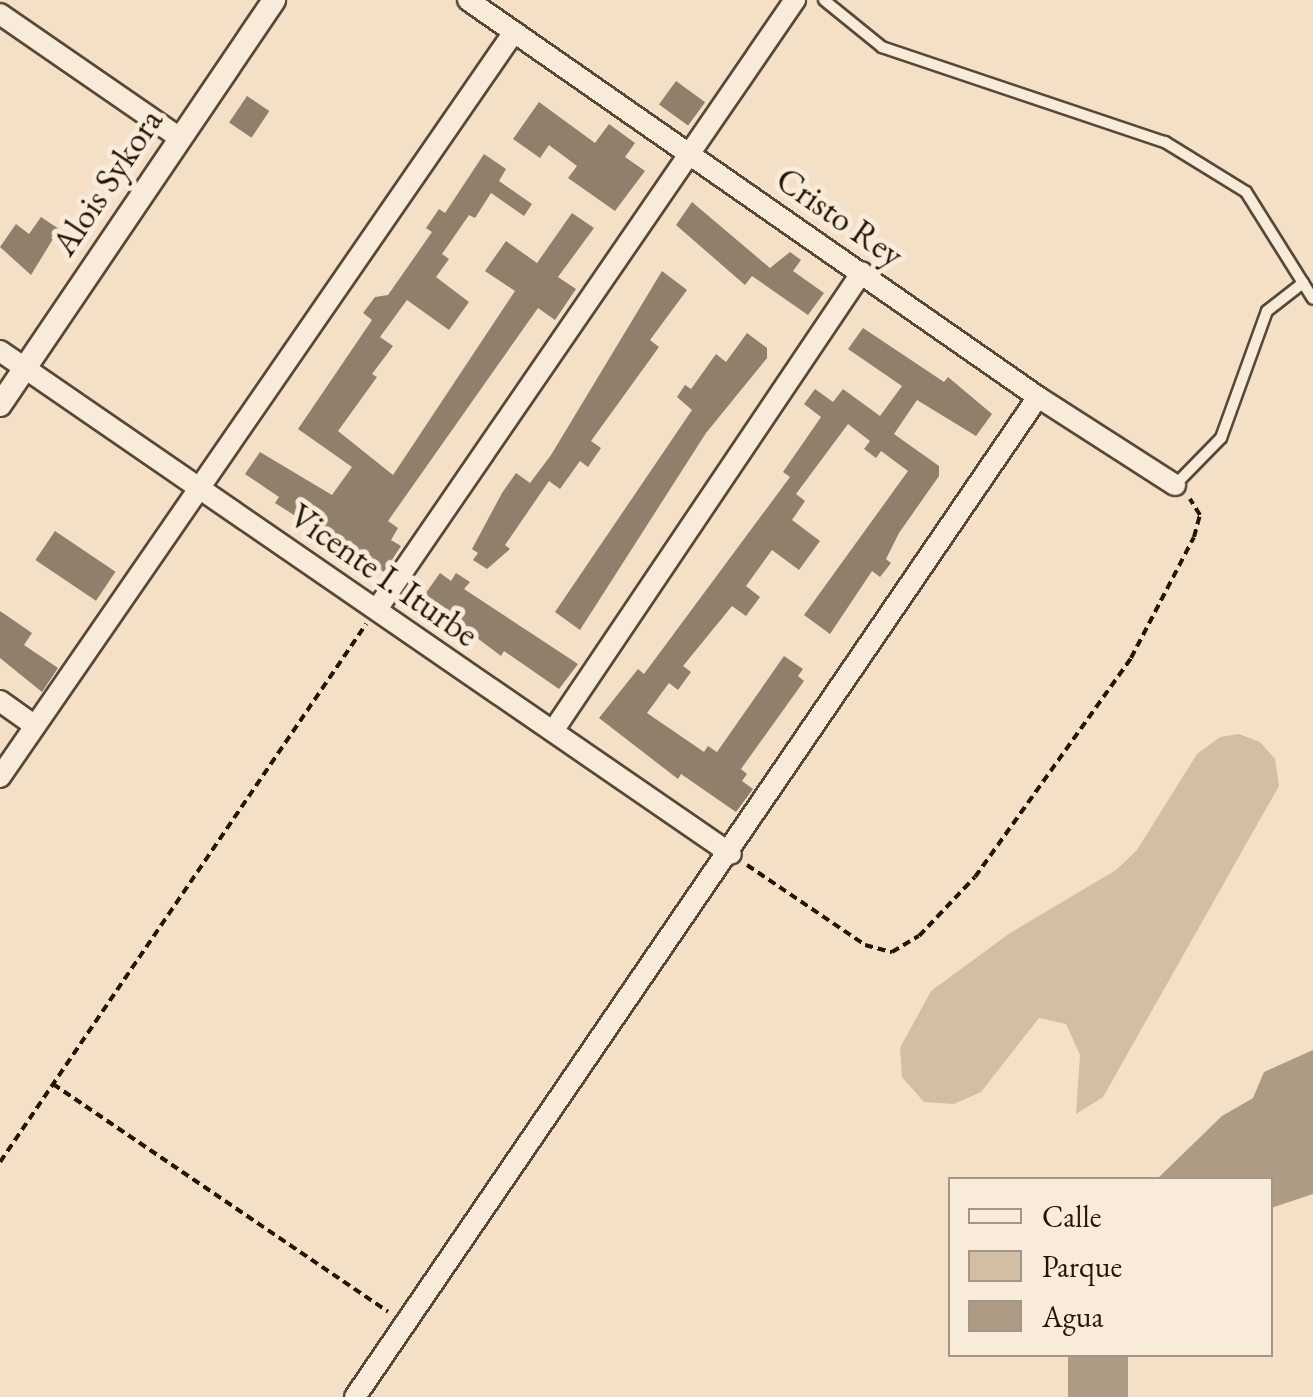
<!DOCTYPE html>
<style>
body{margin:0}
#map{position:relative;width:1313px;height:1397px;overflow:hidden;background:#f4e0c6;font-family:"EB Garamond",serif}
div>[style]{position:absolute}
.green>*{inset:0;background:#d1bea5}
.water>*{inset:0;background:#ad9b85;transform-origin:0 0}
.building>*{inset:0;background:#907f6a;transform-origin:0 0}
.path>*{height:4px;margin-top:-2px;transform-origin:0;background:repeating-linear-gradient(90deg,#241606 0 8px,transparent 0 13px)}
.roads{filter:drop-shadow(2px 0 #584836) drop-shadow(-2px 0 #584836) drop-shadow(0 2px #584836) drop-shadow(0 -2px #584836)}
.service>*{height:10px;margin:-5px;padding:0 5px;transform-origin:5px;border-radius:5px;background:#f8ebda}
.minor>*{height:20px;margin:-10px;padding:0 10px;transform-origin:10px;border-radius:10px;background:#f8ebda}
.tertiary>*{height:22px;margin:-11px;padding:0 11px;transform-origin:11px;border-radius:11px;background:#f8ebda}
span{translate:-50% -50%;white-space:nowrap;text-align:center;line-height:1.15;-webkit-text-stroke:10px #f8ebda;paint-order:stroke}
.street-label{font-size:35px;color:#241606}
.legend{position:absolute;left:948px;top:1177px;width:325px;height:180px;box-sizing:border-box;background:#f8ebda;border:2px solid #a39685;margin:0;padding:12px 18px;list-style:none;font-size:30px;color:#241606}
.legend li{display:flex;align-items:center;gap:20px;height:50px}
.legend b{width:50px;border:2px solid #a39685}
</style>
<div id="map">
<div class="green">
<div style="clip-path:polygon(1239px 734px,1260px 742px,1275px 759px,1279px 786px,1103px 1097px,1076px 1114px,1080px 1055px,1066px 1024px,1039px 1018px,981px 1092px,954px 1104px,924px 1102px,902px 1077px,900px 1048px,931px 991px,1010px 933px,1116px 870px,1137px 850px,1197px 754px,1220px 737px)"></div>
</div>
<div class="water">
<div style="clip-path:polygon(1313px 1050px,1313px 1194px,1271px 1208px,1270px 1180px,1157px 1179px,1222px 1116px,1253px 1098px,1264px 1072px)"></div>
<div style="left:1068px;top:1355px;width:60px;height:42px"></div>
</div>
<div class="building">
<div style="left:676px;top:81px;width:36px;height:29px;rotate:36deg"></div>
<div style="left:247px;top:96px;width:27px;height:32px;rotate:34deg"></div>
<div style="clip-path:polygon(539px 102px,595px 143px,609px 124px,635px 143px,625px 157px,645px 171px,615px 211px,568px 178px,577px 166px,549px 145px,540px 158px,513px 139px)"></div>
<div style="clip-path:polygon(484px 154px,506px 169px,499px 181px,532px 204px,524px 216px,491px 193px,475px 218px,469px 215px,442px 254px,449px 259px,436px 277px,469px 302px,449px 330px,407px 300px,380px 337px,393px 346px,372px 374px,377px 377px,338px 431px,393px 475px,515px 291px,485px 271px,506px 241px,537px 263px,572px 213px,594px 228px,558px 277px,576px 289px,555px 320px,538px 308px,388px 521px,398px 528px,391px 540px,401px 546px,384px 572px,275px 503px,279px 497px,245px 474px,260px 452px,332px 495px,352px 467px,298px 429px,372px 320px,363px 313px,375px 297px,388px 295px,432px 232px,426px 228px,439px 209px,445px 213px)"></div>
<div style="clip-path:polygon(692px 202px,770px 268px,790px 252px,801px 260px,793px 271px,824px 293px,808px 315px,752px 276px,745px 285px,676px 225px)"></div>
<div style="clip-path:polygon(41px 217px,59px 229px,31px 275px,0 247px,16px 224px,29px 234px)"></div>
<div style="clip-path:polygon(662px 271px,687px 290px,650px 340px,659px 347px,591px 441px,601px 448px,588px 467px,580px 461px,560px 489px,549px 481px,505px 545px,510px 549px,487px 569px,473px 560px,478px 553px,472px 549px,502px 493px,516px 473px,530px 483px,551px 455px)"></div>
<div style="clip-path:polygon(863px 328px,944px 382px,948px 377px,992px 414px,976px 436px,917px 400px,894px 434px,939px 466px,939px 476px,899px 533px,886px 559px,891px 563px,880px 577px,872px 571px,830px 634px,804px 615px,908px 471px,881px 451px,876px 458px,864px 449px,870px 441px,848px 424px,796px 494px,805px 501px,792px 520px,820px 541px,799px 570px,772px 550px,746px 586px,760px 597px,746px 616px,732px 606px,683px 666px,691px 672px,678px 690px,669px 683px,647px 713px,704px 752px,708px 746px,717px 752px,784px 656px,803px 669px,798px 676px,804px 681px,741px 769px,747px 774px,742px 781px,753px 789px,736px 812px,681px 774px,678px 779px,599px 718px,638px 669px,644px 674px,790px 477px,783px 472px,821px 417px,804px 404px,815px 389px,833px 402px,843px 389px,880px 416px,902px 386px,848px 349px)"></div>
<div style="clip-path:polygon(747px 333px,767px 348px,767px 358px,706px 433px,580px 630px,555px 612px,692px 410px,677px 397px,685px 385px,691px 389px,716px 354px,726px 362px)"></div>
<div style="left:55px;top:531px;width:73px;height:35px;rotate:34deg"></div>
<div style="clip-path:polygon(440px 573px,451px 581px,456px 573px,470px 582px,464px 589px,578px 664px,559px 689px,504px 651px,501px 656px,423px 597px)"></div>
<div style="clip-path:polygon(0 611px,32px 633px,24px 645px,58px 668px,42px 692px,0 658px)"></div>
</div>
<div class="path">
<div style="left:747px;top:865px;width:143px;rotate:34.1deg"></div>
<div style="left:865px;top:945px;width:28px;rotate:15deg"></div>
<div style="left:892px;top:952px;width:31px;rotate:-31deg"></div>
<div style="left:919px;top:936px;width:81px;rotate:-46.5deg"></div>
<div style="left:975px;top:877px;width:269px;rotate:-54.5deg"></div>
<div style="left:1131px;top:658px;width:136px;rotate:-62.5deg"></div>
<div style="left:1194px;top:537px;width:23px;rotate:-75deg"></div>
<div style="left:1200px;top:515px;width:19px;rotate:-122deg"></div>
<div style="left:53px;top:1084px;width:405px;rotate:34.2deg"></div>
<div style="left:0;top:1162px;width:651px;rotate:-55.77deg"></div>
</div>
<div class="roads">
<div class="service">
<div style="left:824px;top:0;width:75px;rotate:39deg"></div>
<div style="left:882px;top:47px;width:299px;rotate:18.6deg"></div>
<div style="left:1165px;top:142px;width:95px;rotate:31.7deg"></div>
<div style="left:1246px;top:192px;width:126px;rotate:57.9deg"></div>
<div style="left:1175px;top:485px;width:66px;rotate:-45.6deg"></div>
<div style="left:1221px;top:438px;width:135px;rotate:-70.1deg"></div>
<div style="left:1267px;top:311px;width:46px;rotate:-37.9deg"></div>
</div>
<div class="minor">
<div style="left:468px;top:0;width:695px;rotate:34.86deg"></div>
<div style="left:1038px;top:397px;width:163px;rotate:32.7deg"></div>
<div style="left:0;top:14px;width:219px;rotate:34.6deg"></div>
<div style="left:0;top:351px;width:887px;rotate:34.53deg"></div>
<div style="left:377px;top:609px;width:739px;rotate:-55.54deg"></div>
<div style="left:0;top:701px;width:43px;rotate:35.5deg"></div>
<div style="left:553px;top:731px;width:553px;rotate:-56.05deg"></div>
<div style="left:0;top:777px;width:905px;rotate:-55.4deg"></div>
<div style="left:355px;top:1397px;width:1211px;rotate:-55.67deg"></div>
</div>
<div class="tertiary">
<div style="left:0;top:405px;width:489px;rotate:-55.9deg"></div>
</div>
</div>
<div class="street-label">
<span style="left:107px;top:182px;rotate:-56deg">Alois Sykora</span>
<span style="left:840px;top:217px;rotate:35deg">Cristo Rey</span>
<span style="left:384px;top:575px;rotate:35deg">Vicente I. Iturbe</span>
</div>
<ul class="legend">
<li><b style="height:12px;background:#f8ebda"></b>Calle</li>
<li><b style="height:28px;background:#d1bea5"></b>Parque</li>
<li><b style="height:28px;background:#ad9b85"></b>Agua</li>
</ul>
</div>
